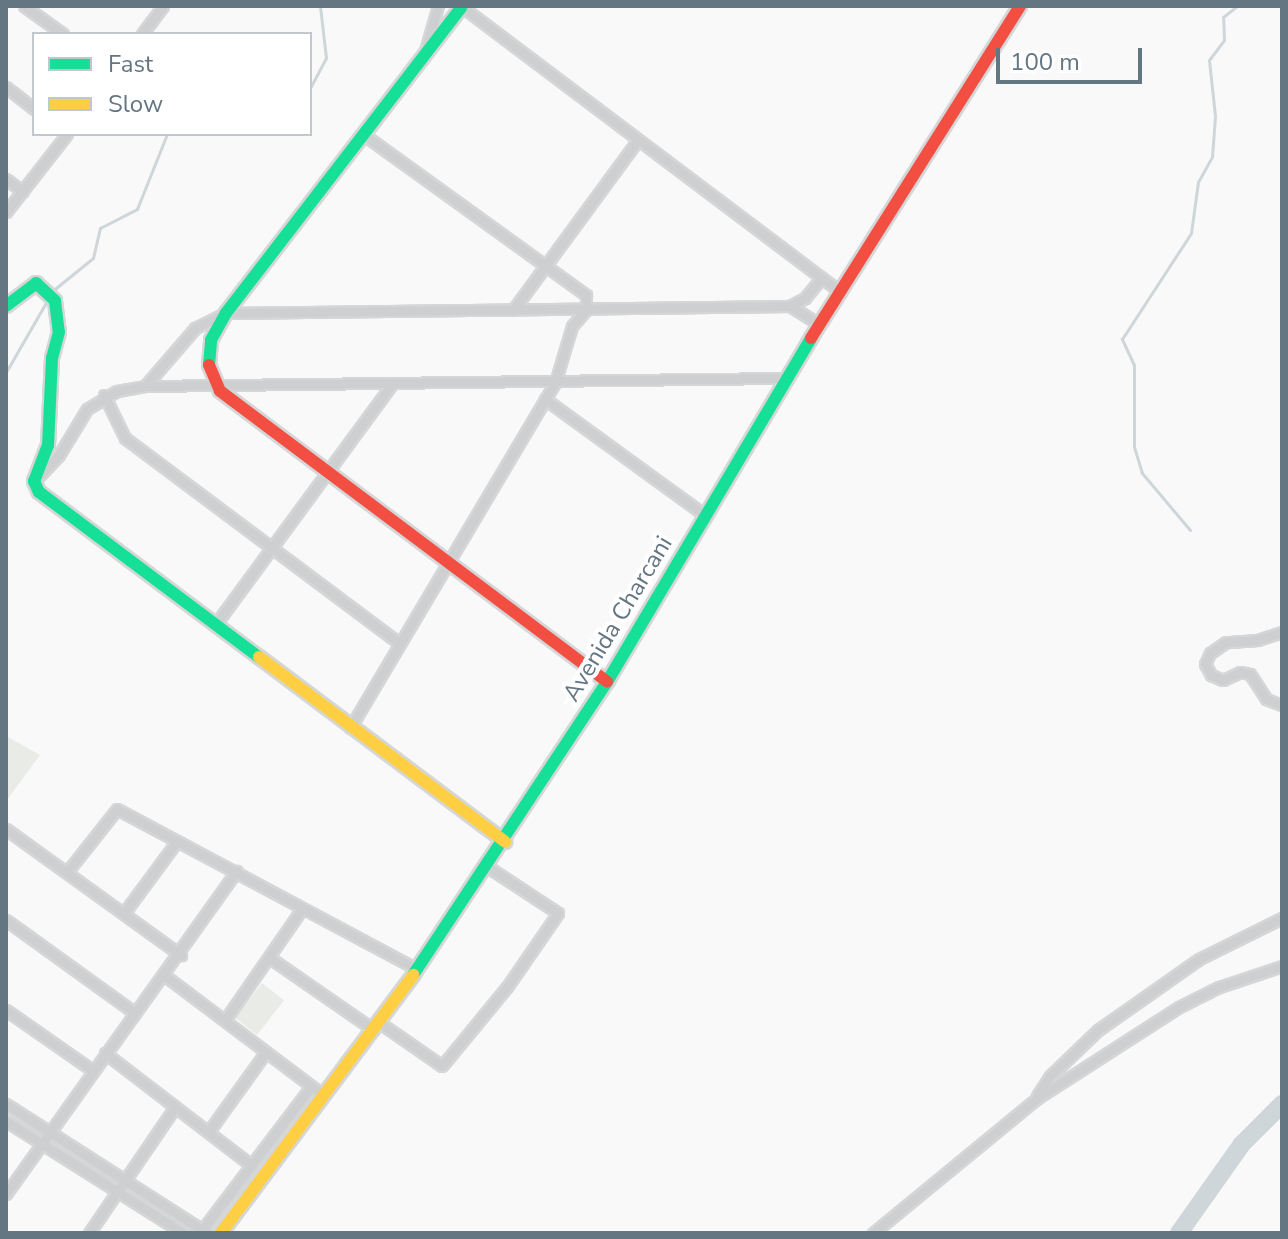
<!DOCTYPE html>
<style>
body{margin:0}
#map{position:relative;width:1288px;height:1239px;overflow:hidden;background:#f9f9f9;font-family:"Nunito Sans",sans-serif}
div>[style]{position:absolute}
.green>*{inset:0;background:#e8ebe6;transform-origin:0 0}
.stream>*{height:3px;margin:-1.5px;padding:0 1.5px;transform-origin:1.5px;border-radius:1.5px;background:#ced6d9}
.river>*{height:18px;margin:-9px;padding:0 9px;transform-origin:9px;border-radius:9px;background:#ced6d9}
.roads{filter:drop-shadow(2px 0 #d5d6d7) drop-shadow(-2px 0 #d5d6d7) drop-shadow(0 2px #d5d6d7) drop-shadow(0 -2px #d5d6d7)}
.street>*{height:9px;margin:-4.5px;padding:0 4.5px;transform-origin:4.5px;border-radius:4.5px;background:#cecfd0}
.fast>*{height:12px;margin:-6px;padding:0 6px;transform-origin:6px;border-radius:6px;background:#16e098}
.slow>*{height:12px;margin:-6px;padding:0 6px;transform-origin:6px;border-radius:6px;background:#ffcf43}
.jam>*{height:12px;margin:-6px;padding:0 6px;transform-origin:6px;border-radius:6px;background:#f24e42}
span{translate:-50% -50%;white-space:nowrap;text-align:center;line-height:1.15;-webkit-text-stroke:8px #fff;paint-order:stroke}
.street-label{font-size:24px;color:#657683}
.frame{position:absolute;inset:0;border:8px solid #657683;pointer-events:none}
.legend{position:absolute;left:32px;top:32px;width:280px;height:104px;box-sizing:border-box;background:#fff;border:2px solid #c1c8cd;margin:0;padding:10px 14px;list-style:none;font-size:24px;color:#657683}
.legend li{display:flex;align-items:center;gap:16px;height:40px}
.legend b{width:40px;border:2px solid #c1c8cd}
.scale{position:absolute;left:996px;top:48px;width:146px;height:36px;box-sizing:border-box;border:4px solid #657683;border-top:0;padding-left:10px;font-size:24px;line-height:28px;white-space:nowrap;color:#657683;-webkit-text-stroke:6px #fff;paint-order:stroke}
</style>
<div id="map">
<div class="green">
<div style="clip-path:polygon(6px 736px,40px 755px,6px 801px)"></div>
<div style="left:262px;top:983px;width:28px;height:44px;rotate:38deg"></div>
</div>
<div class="stream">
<div style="left:310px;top:88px;width:34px;rotate:-62deg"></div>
<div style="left:326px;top:58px;width:52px;rotate:-96.6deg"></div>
<div style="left:51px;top:292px;width:54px;rotate:-39deg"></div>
<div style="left:93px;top:258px;width:31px;rotate:-77deg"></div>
<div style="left:100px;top:228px;width:42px;rotate:-27.2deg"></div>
<div style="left:137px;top:209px;width:81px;rotate:-68.2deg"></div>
<div style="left:6px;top:372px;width:84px;rotate:-60.1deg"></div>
<div style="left:1190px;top:530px;width:75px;rotate:-130.1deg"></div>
<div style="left:1142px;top:473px;width:28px;rotate:-107deg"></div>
<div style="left:1134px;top:446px;width:81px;rotate:-90deg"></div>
<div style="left:1134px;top:365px;width:29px;rotate:-115deg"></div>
<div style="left:1122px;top:339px;width:126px;rotate:-56.9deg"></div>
<div style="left:1191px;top:233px;width:51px;rotate:-82.2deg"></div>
<div style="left:1198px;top:182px;width:29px;rotate:-61deg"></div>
<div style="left:1212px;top:157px;width:41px;rotate:-85.8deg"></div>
<div style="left:1215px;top:116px;width:56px;rotate:-96.1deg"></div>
<div style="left:1209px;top:60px;width:25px;rotate:-53deg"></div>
<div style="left:1224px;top:40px;width:23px;rotate:-92deg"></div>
<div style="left:1223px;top:17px;width:18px;rotate:-38deg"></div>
</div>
<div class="river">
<div style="left:1179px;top:1233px;width:109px;rotate:-54.7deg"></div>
<div style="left:1242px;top:1144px;width:57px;rotate:-45deg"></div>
</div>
<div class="roads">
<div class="street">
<div style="left:24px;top:6px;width:48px;rotate:35.7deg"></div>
<div style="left:461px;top:6px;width:475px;rotate:37deg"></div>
<div style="left:142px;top:34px;width:35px;rotate:-53deg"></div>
<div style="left:425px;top:51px;width:47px;rotate:-73.9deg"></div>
<div style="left:6px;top:87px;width:36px;rotate:38deg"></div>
<div style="left:6px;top:179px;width:21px;rotate:37deg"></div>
<div style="left:6px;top:212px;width:99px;rotate:-52deg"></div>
<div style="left:790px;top:306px;width:34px;rotate:32deg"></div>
<div style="left:513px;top:310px;width:211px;rotate:-53.7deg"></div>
<div style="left:145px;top:386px;width:77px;rotate:-49.2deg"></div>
<div style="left:195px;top:328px;width:34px;rotate:-26deg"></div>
<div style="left:226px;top:313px;width:564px;rotate:-0.71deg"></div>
<div style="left:790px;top:306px;width:17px;rotate:-28deg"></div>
<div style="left:805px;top:298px;width:26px;rotate:-51deg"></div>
<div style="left:104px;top:395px;width:48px;rotate:64deg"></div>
<div style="left:125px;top:438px;width:342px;rotate:36.8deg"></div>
<div style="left:545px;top:399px;width:199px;rotate:36deg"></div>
<div style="left:38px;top:477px;width:30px;rotate:-46deg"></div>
<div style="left:59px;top:455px;width:54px;rotate:-58.7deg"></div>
<div style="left:87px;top:409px;width:35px;rotate:-31deg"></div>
<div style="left:117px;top:391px;width:28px;rotate:-10deg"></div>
<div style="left:145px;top:386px;width:640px;rotate:-0.72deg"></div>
<div style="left:215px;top:625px;width:298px;rotate:-53.7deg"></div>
<div style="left:1282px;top:632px;width:25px;rotate:162deg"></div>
<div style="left:1258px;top:640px;width:32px;rotate:176deg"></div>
<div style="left:1226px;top:642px;width:19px;rotate:145deg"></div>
<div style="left:1210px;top:653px;width:12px;rotate:114deg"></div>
<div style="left:1205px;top:664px;width:13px;rotate:61deg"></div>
<div style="left:1211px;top:675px;width:13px;rotate:23deg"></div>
<div style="left:1223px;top:680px;width:19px;rotate:-25deg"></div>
<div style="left:1240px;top:672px;width:10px;rotate:11deg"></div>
<div style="left:1250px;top:674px;width:30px;rotate:57deg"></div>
<div style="left:1266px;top:699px;width:17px;rotate:21deg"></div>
<div style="left:350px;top:728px;width:401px;rotate:-59.3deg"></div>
<div style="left:555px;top:383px;width:59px;rotate:-73.4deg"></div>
<div style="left:572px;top:326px;width:21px;rotate:-49deg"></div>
<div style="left:586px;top:310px;width:15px;rotate:-90deg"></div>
<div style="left:586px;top:295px;width:275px;rotate:-144.2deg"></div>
<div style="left:6px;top:829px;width:216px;rotate:35.8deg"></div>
<div style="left:67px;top:872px;width:80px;rotate:-51.6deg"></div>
<div style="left:117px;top:809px;width:340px;rotate:28.1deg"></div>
<div style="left:124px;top:913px;width:89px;rotate:-53.6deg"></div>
<div style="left:6px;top:920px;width:159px;rotate:35.8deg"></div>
<div style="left:270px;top:958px;width:126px;rotate:34.7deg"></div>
<div style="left:164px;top:975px;width:199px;rotate:37deg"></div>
<div style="left:6px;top:1010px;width:105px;rotate:34.9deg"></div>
<div style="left:225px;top:1020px;width:135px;rotate:-55.3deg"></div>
<div style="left:380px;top:1023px;width:75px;rotate:34.7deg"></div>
<div style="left:442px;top:1066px;width:102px;rotate:-50.6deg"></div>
<div style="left:507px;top:987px;width:90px;rotate:-55.4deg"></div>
<div style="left:558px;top:913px;width:84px;rotate:-146.7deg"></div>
<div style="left:105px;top:1053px;width:185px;rotate:37.5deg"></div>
<div style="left:1037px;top:1096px;width:24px;rotate:-57deg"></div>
<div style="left:1050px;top:1076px;width:66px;rotate:-43.8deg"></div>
<div style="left:1098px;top:1030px;width:123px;rotate:-35.1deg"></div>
<div style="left:1199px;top:959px;width:93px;rotate:-26.3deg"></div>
<div style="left:6px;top:1104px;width:239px;rotate:32.7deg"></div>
<div style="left:6px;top:1121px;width:209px;rotate:32.3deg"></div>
<div style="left:209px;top:1131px;width:96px;rotate:-54.3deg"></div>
<div style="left:6px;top:1194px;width:397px;rotate:-54.5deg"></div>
<div style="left:89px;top:1233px;width:153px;rotate:-55.7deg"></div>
<div style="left:200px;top:1233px;width:183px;rotate:-52.8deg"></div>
<div style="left:873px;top:1233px;width:211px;rotate:-39.4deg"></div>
<div style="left:1036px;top:1099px;width:170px;rotate:-32.8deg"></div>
<div style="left:1179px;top:1007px;width:45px;rotate:-26.6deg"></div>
<div style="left:1219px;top:987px;width:66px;rotate:-18.4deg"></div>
</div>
<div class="fast">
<div style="left:6px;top:306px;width:38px;rotate:-37deg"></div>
<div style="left:36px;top:283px;width:26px;rotate:43deg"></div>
<div style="left:55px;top:301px;width:31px;rotate:83deg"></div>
<div style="left:59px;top:332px;width:27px;rotate:105deg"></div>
<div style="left:52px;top:358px;width:87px;rotate:92.6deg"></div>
<div style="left:48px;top:445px;width:39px;rotate:111deg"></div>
<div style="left:34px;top:481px;width:12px;rotate:66deg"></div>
<div style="left:39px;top:492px;width:275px;rotate:36.9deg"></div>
<div style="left:209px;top:365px;width:25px;rotate:-85deg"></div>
<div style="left:211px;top:340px;width:31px;rotate:-61deg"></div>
<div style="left:226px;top:313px;width:386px;rotate:-52.4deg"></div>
<div style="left:413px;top:975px;width:351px;rotate:-56.5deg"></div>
<div style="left:607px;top:682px;width:400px;rotate:-59.3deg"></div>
</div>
<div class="slow">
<div style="left:259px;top:657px;width:308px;rotate:36.9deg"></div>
<div style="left:221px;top:1233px;width:322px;rotate:-53.3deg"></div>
</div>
<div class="jam">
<div style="left:811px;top:338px;width:392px;rotate:-57.8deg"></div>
<div style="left:209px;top:365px;width:28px;rotate:67deg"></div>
<div style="left:220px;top:391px;width:484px;rotate:36.9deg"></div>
</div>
</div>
<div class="street-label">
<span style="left:618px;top:619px;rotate:-59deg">Avenida Charcani</span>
</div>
<div class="frame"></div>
<ul class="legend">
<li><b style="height:10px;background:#16e098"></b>Fast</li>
<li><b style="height:10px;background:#ffcf43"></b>Slow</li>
</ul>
<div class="scale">100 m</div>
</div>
